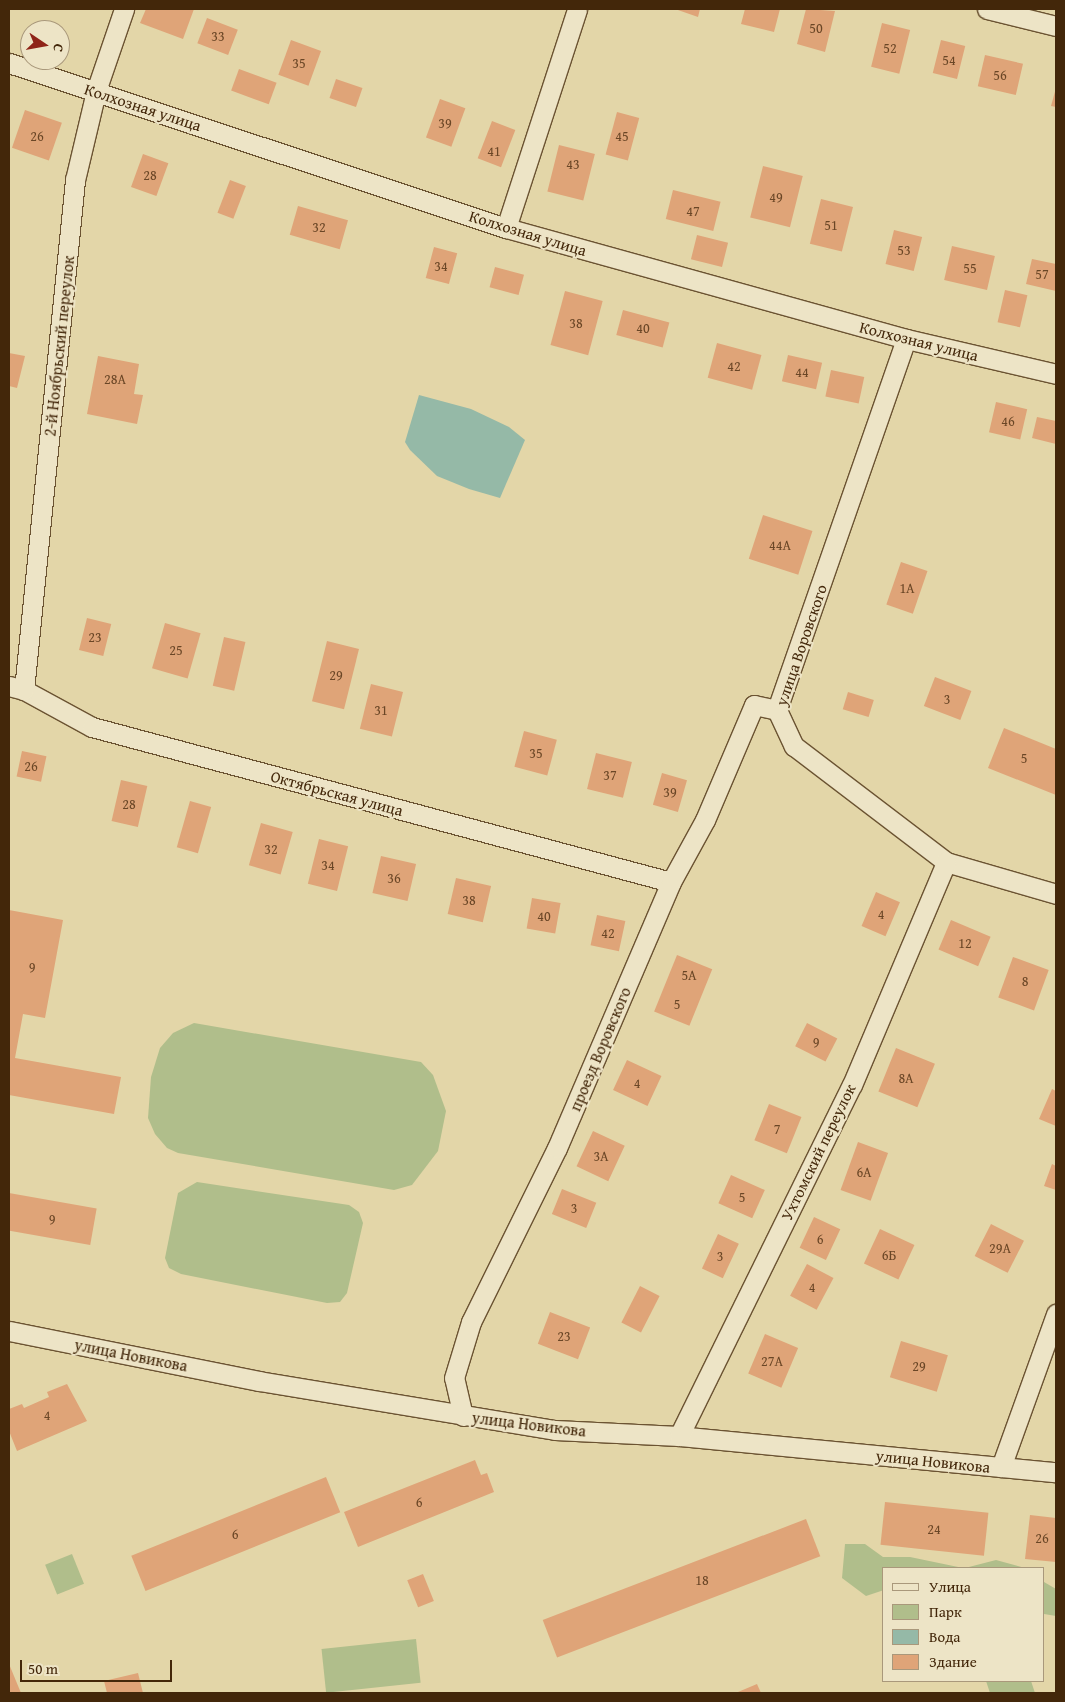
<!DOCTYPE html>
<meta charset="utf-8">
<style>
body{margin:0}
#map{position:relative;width:1065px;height:1702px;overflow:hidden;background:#e3d6a8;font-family:"Gentium Book Plus",serif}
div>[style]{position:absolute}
.green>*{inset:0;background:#b0be8b;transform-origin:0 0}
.water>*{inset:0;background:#95b9a7}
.building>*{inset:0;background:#dfa478;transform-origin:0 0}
.roads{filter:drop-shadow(1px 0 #6b5332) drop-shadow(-1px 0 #6b5332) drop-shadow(0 1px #6b5332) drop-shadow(0 -1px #6b5332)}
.minor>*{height:19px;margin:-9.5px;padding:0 9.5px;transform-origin:9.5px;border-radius:9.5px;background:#ede4c6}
span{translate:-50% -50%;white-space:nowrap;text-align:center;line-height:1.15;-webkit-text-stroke:4px #ede4c6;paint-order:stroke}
.number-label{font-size:14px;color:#6a4626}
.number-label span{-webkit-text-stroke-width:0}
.street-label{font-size:16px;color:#43270a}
.frame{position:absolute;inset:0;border:10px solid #43270a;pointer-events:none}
.legend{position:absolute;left:882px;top:1567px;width:162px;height:115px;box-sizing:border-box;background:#ede4c6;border:1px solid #a9987b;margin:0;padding:6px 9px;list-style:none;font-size:15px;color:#43270a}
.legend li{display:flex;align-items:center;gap:10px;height:25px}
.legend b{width:25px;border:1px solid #a9987b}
.north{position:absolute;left:20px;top:20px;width:50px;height:50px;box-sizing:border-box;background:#ede4c6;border:1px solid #a9987b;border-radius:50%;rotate:102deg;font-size:14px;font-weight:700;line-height:20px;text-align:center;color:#43270a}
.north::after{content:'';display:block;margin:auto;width:18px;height:22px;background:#8f2418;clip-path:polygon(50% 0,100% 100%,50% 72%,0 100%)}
.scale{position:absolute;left:20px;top:1660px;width:152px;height:22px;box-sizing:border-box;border:2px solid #43270a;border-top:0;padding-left:6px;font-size:15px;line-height:18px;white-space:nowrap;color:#43270a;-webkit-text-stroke:4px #ede4c6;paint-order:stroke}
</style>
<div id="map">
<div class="green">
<div style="clip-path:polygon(194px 1023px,421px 1062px,433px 1075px,446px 1111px,438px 1151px,412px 1185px,394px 1190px,178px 1153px,167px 1148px,155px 1134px,148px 1118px,151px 1077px,160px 1048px,173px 1033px)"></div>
<div style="clip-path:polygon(197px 1182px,349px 1205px,359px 1212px,363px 1223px,347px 1293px,340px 1302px,327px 1303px,181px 1274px,169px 1268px,165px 1258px,178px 1193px)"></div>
<div style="clip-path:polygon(845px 1544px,865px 1544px,883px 1557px,910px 1557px,963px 1568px,884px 1568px,884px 1590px,866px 1596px,842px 1578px)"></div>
<div style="left:72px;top:1554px;width:32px;height:29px;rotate:68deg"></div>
<div style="clip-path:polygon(996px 1560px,1025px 1568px,965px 1568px)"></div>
<div style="clip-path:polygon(1044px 1582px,1056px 1589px,1056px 1616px,1044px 1614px)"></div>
<div style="left:416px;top:1639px;width:44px;height:95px;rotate:84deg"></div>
<div style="clip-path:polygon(986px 1681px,1031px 1681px,1035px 1693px,990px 1693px)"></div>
</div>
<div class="water">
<div style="clip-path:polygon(419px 395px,471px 409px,509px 427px,525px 440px,500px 498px,469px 489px,437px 476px,410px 450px,405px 442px)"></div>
</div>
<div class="building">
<div style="clip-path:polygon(146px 9px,194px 9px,183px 39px,140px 23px)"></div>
<div style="clip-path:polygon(675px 9px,700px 9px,698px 17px)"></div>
<div style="clip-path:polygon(745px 9px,780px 9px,774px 32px,741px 24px)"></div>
<div style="clip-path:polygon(806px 9px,835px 11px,825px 52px,797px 44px)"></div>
<div style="left:207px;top:18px;width:33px;height:27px;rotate:21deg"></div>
<div style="left:882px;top:23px;width:29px;height:45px;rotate:14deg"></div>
<div style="left:291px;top:40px;width:32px;height:37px;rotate:20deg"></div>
<div style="left:941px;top:40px;width:25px;height:34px;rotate:14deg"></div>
<div style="left:985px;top:55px;width:39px;height:32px;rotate:13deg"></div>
<div style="left:239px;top:69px;width:40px;height:23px;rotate:20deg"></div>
<div style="left:336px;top:79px;width:28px;height:20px;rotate:19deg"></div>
<div style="clip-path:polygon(1056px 88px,1056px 107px,1051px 106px)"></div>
<div style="left:440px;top:99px;width:27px;height:41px;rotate:20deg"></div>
<div style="left:25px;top:110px;width:39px;height:40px;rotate:19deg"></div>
<div style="left:617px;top:112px;width:23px;height:44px;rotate:15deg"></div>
<div style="left:492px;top:121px;width:25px;height:40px;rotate:21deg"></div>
<div style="left:559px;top:145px;width:37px;height:48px;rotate:14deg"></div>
<div style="left:143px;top:154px;width:27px;height:35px;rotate:20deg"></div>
<div style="left:763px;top:166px;width:41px;height:53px;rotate:14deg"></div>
<div style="left:230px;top:180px;width:17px;height:35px;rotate:21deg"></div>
<div style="left:673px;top:190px;width:49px;height:30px;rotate:14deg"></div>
<div style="left:821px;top:199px;width:33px;height:46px;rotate:14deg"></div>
<div style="left:298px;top:206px;width:52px;height:30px;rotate:16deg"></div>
<div style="left:894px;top:230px;width:29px;height:35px;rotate:14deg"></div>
<div style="left:697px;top:235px;width:32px;height:25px;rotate:14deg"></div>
<div style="left:952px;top:246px;width:44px;height:35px;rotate:13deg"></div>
<div style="left:434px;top:247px;width:24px;height:32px;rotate:15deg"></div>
<div style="clip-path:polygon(1032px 259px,1056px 264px,1056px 291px,1026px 284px)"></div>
<div style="left:495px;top:267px;width:30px;height:21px;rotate:15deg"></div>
<div style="left:1005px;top:290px;width:23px;height:33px;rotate:13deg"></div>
<div style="left:565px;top:291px;width:39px;height:56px;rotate:15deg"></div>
<div style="left:623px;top:310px;width:48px;height:26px;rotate:15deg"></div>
<div style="left:717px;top:343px;width:46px;height:36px;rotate:15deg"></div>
<div style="clip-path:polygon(9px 353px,25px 356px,17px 388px,9px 386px)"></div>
<div style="left:788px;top:355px;width:35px;height:27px;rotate:13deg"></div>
<div style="clip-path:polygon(98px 356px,139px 364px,134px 394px,143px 395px,137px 424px,87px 414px)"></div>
<div style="left:831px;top:370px;width:34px;height:27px;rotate:12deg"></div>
<div style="left:996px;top:402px;width:32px;height:31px;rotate:13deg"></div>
<div style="clip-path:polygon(1037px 417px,1056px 421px,1056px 444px,1032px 438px)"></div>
<div style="left:763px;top:515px;width:52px;height:46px;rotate:18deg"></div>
<div style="left:901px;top:562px;width:28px;height:45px;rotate:19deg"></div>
<div style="left:87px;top:618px;width:25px;height:33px;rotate:14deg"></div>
<div style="left:165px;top:623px;width:37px;height:47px;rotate:16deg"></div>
<div style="left:224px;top:637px;width:22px;height:50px;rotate:13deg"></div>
<div style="left:327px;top:641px;width:33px;height:62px;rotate:14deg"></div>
<div style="left:935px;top:677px;width:39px;height:31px;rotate:21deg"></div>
<div style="left:371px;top:684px;width:33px;height:46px;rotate:14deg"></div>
<div style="left:848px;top:692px;width:27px;height:18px;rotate:17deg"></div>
<div style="clip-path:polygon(1004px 728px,1056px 749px,1056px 795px,988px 768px)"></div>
<div style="left:524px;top:731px;width:34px;height:37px;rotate:15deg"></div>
<div style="left:22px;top:751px;width:25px;height:26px;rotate:12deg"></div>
<div style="left:596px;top:753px;width:37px;height:37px;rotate:14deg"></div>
<div style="left:662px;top:773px;width:26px;height:33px;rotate:16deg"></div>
<div style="left:121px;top:780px;width:27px;height:42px;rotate:13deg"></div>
<div style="left:190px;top:801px;width:22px;height:48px;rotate:16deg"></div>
<div style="left:261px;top:823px;width:33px;height:44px;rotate:16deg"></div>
<div style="left:319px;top:839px;width:30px;height:46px;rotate:14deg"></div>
<div style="left:381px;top:856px;width:36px;height:38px;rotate:13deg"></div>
<div style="left:456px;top:878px;width:36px;height:37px;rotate:13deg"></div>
<div style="left:876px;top:892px;width:26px;height:37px;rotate:23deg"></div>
<div style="left:532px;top:898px;width:29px;height:31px;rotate:10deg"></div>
<div style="clip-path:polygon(9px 910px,63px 920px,45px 1018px,23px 1014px,15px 1058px,121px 1077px,114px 1114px,9px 1095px)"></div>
<div style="left:597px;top:915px;width:29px;height:31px;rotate:12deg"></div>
<div style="left:951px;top:920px;width:43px;height:32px;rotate:23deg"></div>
<div style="left:677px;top:955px;width:38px;height:61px;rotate:22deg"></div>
<div style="left:1013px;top:957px;width:38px;height:43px;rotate:20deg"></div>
<div style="left:807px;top:1023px;width:34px;height:26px;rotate:27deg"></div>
<div style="left:896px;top:1048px;width:42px;height:47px;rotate:22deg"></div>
<div style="left:627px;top:1060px;width:38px;height:33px;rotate:25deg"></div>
<div style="clip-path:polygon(1052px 1089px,1056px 1091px,1056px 1126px,1039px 1119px)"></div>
<div style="left:769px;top:1104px;width:35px;height:39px;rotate:22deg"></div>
<div style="left:593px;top:1131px;width:35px;height:39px;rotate:25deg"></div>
<div style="left:858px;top:1142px;width:32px;height:51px;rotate:20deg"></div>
<div style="clip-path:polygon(1052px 1164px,1056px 1166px,1056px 1190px,1044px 1186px)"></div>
<div style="left:731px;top:1175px;width:37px;height:31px;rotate:24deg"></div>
<div style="left:562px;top:1189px;width:37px;height:27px;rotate:22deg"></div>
<div style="left:9px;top:1193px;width:89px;height:37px;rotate:10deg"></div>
<div style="left:814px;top:1217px;width:29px;height:34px;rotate:25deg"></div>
<div style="left:991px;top:1224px;width:37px;height:36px;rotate:27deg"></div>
<div style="left:880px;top:1229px;width:38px;height:38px;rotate:25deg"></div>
<div style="left:718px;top:1234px;width:23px;height:38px;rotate:25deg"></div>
<div style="left:807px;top:1264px;width:30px;height:36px;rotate:28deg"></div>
<div style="left:640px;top:1286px;width:22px;height:41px;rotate:27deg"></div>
<div style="left:550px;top:1312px;width:43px;height:34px;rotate:21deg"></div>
<div style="left:765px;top:1334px;width:36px;height:43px;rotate:23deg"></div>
<div style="left:901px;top:1341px;width:49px;height:38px;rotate:17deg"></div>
<div style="clip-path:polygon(67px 1384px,87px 1421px,17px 1451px,9px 1431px,9px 1409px,22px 1404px,24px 1408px,49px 1397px,47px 1392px)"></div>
<div style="clip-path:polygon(475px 1460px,481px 1475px,487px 1473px,494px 1492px,358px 1547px,344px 1512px)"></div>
<div style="left:326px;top:1477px;width:38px;height:210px;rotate:68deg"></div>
<div style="left:885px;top:1502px;width:104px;height:43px;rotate:6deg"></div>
<div style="clip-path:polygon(1030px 1515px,1056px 1518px,1056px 1562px,1025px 1559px)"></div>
<div style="left:806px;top:1519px;width:40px;height:282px;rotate:69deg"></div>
<div style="left:423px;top:1574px;width:29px;height:17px;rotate:68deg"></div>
<div style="clip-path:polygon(9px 1664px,21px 1693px,9px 1693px)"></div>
<div style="clip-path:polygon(138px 1673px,143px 1693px,107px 1693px,104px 1681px)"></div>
<div style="clip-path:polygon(757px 1684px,761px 1693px,739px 1693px,738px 1692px)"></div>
</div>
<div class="roads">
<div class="minor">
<div style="left:987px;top:9px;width:71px;rotate:13.8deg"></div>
<div style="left:9px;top:63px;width:524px;rotate:18.37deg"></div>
<div style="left:506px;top:228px;width:415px;rotate:15.5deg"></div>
<div style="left:906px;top:339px;width:154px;rotate:13.1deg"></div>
<div style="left:506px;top:228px;width:230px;rotate:-72deg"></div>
<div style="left:906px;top:339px;width:393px;rotate:109.2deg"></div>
<div style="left:777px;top:710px;width:40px;rotate:65deg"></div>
<div style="left:794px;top:746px;width:191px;rotate:37.3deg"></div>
<div style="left:946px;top:862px;width:115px;rotate:16.2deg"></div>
<div style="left:9px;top:686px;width:16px;rotate:15deg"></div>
<div style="left:24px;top:690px;width:77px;rotate:28.6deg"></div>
<div style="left:92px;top:727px;width:599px;rotate:14.99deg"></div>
<div style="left:24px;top:690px;width:513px;rotate:-84.29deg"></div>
<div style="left:75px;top:180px;width:91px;rotate:-76.7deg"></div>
<div style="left:96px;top:91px;width:87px;rotate:-71.1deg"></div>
<div style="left:9px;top:1331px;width:255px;rotate:11.3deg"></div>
<div style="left:259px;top:1381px;width:300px;rotate:9.4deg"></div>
<div style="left:555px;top:1430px;width:124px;rotate:2.8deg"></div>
<div style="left:679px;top:1436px;width:379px;rotate:5.5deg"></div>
<div style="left:463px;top:1416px;width:39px;rotate:-103deg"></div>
<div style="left:454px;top:1378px;width:59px;rotate:-73.1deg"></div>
<div style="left:471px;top:1322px;width:194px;rotate:-63.7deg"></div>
<div style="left:557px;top:1148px;width:289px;rotate:-66.8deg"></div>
<div style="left:671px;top:882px;width:71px;rotate:-61.3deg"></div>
<div style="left:705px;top:820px;width:125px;rotate:-66.9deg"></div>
<div style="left:754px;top:705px;width:24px;rotate:12deg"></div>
<div style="left:679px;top:1436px;width:391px;rotate:-63.8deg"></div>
<div style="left:852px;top:1085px;width:242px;rotate:-67.1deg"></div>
<div style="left:1001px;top:1467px;width:163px;rotate:-70.2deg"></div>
</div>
</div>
<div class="number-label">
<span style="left:816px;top:28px">50</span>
<span style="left:218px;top:36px">33</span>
<span style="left:890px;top:48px">52</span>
<span style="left:949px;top:60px">54</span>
<span style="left:299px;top:63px">35</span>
<span style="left:1000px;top:75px">56</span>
<span style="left:445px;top:123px">39</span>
<span style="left:37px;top:136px">26</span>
<span style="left:622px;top:136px">45</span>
<span style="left:494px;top:151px">41</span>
<span style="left:573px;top:164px">43</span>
<span style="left:150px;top:175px">28</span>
<span style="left:776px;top:197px">49</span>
<span style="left:693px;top:211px">47</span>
<span style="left:831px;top:225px">51</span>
<span style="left:319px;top:227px">32</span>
<span style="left:904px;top:250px">53</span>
<span style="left:441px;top:266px">34</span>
<span style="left:970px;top:268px">55</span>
<span style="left:1042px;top:274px">57</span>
<span style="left:576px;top:323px">38</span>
<span style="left:643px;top:328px">40</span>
<span style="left:734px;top:366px">42</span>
<span style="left:802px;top:372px">44</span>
<span style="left:115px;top:379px">28А</span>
<span style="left:1008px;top:421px">46</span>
<span style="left:780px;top:545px">44А</span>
<span style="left:907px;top:588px">1А</span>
<span style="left:95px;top:637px">23</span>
<span style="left:176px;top:650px">25</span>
<span style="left:336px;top:675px">29</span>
<span style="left:947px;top:699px">3</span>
<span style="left:381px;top:710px">31</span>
<span style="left:536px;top:753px">35</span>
<span style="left:1024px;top:758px">5</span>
<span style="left:31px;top:766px">26</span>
<span style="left:610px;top:775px">37</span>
<span style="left:670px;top:792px">39</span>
<span style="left:129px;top:804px">28</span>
<span style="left:271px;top:849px">32</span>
<span style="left:328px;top:865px">34</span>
<span style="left:394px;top:878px">36</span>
<span style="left:469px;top:900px">38</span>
<span style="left:881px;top:914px">4</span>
<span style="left:544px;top:916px">40</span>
<span style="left:608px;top:933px">42</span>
<span style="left:965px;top:943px">12</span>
<span style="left:32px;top:967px">9</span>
<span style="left:689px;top:975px">5А</span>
<span style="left:1025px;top:981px">8</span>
<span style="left:677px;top:1004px">5</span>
<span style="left:816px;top:1042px">9</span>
<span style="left:906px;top:1078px">8А</span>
<span style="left:637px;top:1083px">4</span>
<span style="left:777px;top:1129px">7</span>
<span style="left:601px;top:1156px">3А</span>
<span style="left:864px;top:1172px">6А</span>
<span style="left:742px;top:1197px">5</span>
<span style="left:574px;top:1208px">3</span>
<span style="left:52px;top:1219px">9</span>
<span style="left:820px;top:1239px">6</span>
<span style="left:1000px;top:1248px">29А</span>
<span style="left:889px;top:1255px">6Б</span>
<span style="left:720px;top:1256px">3</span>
<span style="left:812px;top:1287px">4</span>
<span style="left:564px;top:1336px">23</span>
<span style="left:772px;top:1361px">27А</span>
<span style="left:919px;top:1366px">29</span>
<span style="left:47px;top:1415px">4</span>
<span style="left:419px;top:1502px">6</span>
<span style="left:934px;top:1529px">24</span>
<span style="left:235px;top:1534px">6</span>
<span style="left:1042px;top:1538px">26</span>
<span style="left:702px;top:1580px">18</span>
</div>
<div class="street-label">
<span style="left:143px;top:107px;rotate:18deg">Колхозная улица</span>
<span style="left:528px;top:233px;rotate:17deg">Колхозная улица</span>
<span style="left:919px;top:341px;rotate:14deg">Колхозная улица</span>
<span style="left:59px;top:346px;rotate:-84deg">2-й Ноябрьский переулок</span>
<span style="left:801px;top:645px;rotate:-71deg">улица Воровского</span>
<span style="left:337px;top:793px;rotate:15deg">Октябрьская улица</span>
<span style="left:600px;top:1049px;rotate:-67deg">проезд Воровского</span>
<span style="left:818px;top:1152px;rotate:-64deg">Ухтомский переулок</span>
<span style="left:131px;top:1355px;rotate:11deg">улица Новикова</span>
<span style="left:529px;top:1424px;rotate:7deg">улица Новикова</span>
<span style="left:933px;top:1461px;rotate:6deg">улица Новикова</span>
</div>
<div class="frame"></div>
<ul class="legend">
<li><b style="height:6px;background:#ede4c6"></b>Улица</li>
<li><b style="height:14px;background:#b0be8b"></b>Парк</li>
<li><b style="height:14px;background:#95b9a7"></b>Вода</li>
<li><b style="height:14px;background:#dfa478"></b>Здание</li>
</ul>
<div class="north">С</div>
<div class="scale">50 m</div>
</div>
